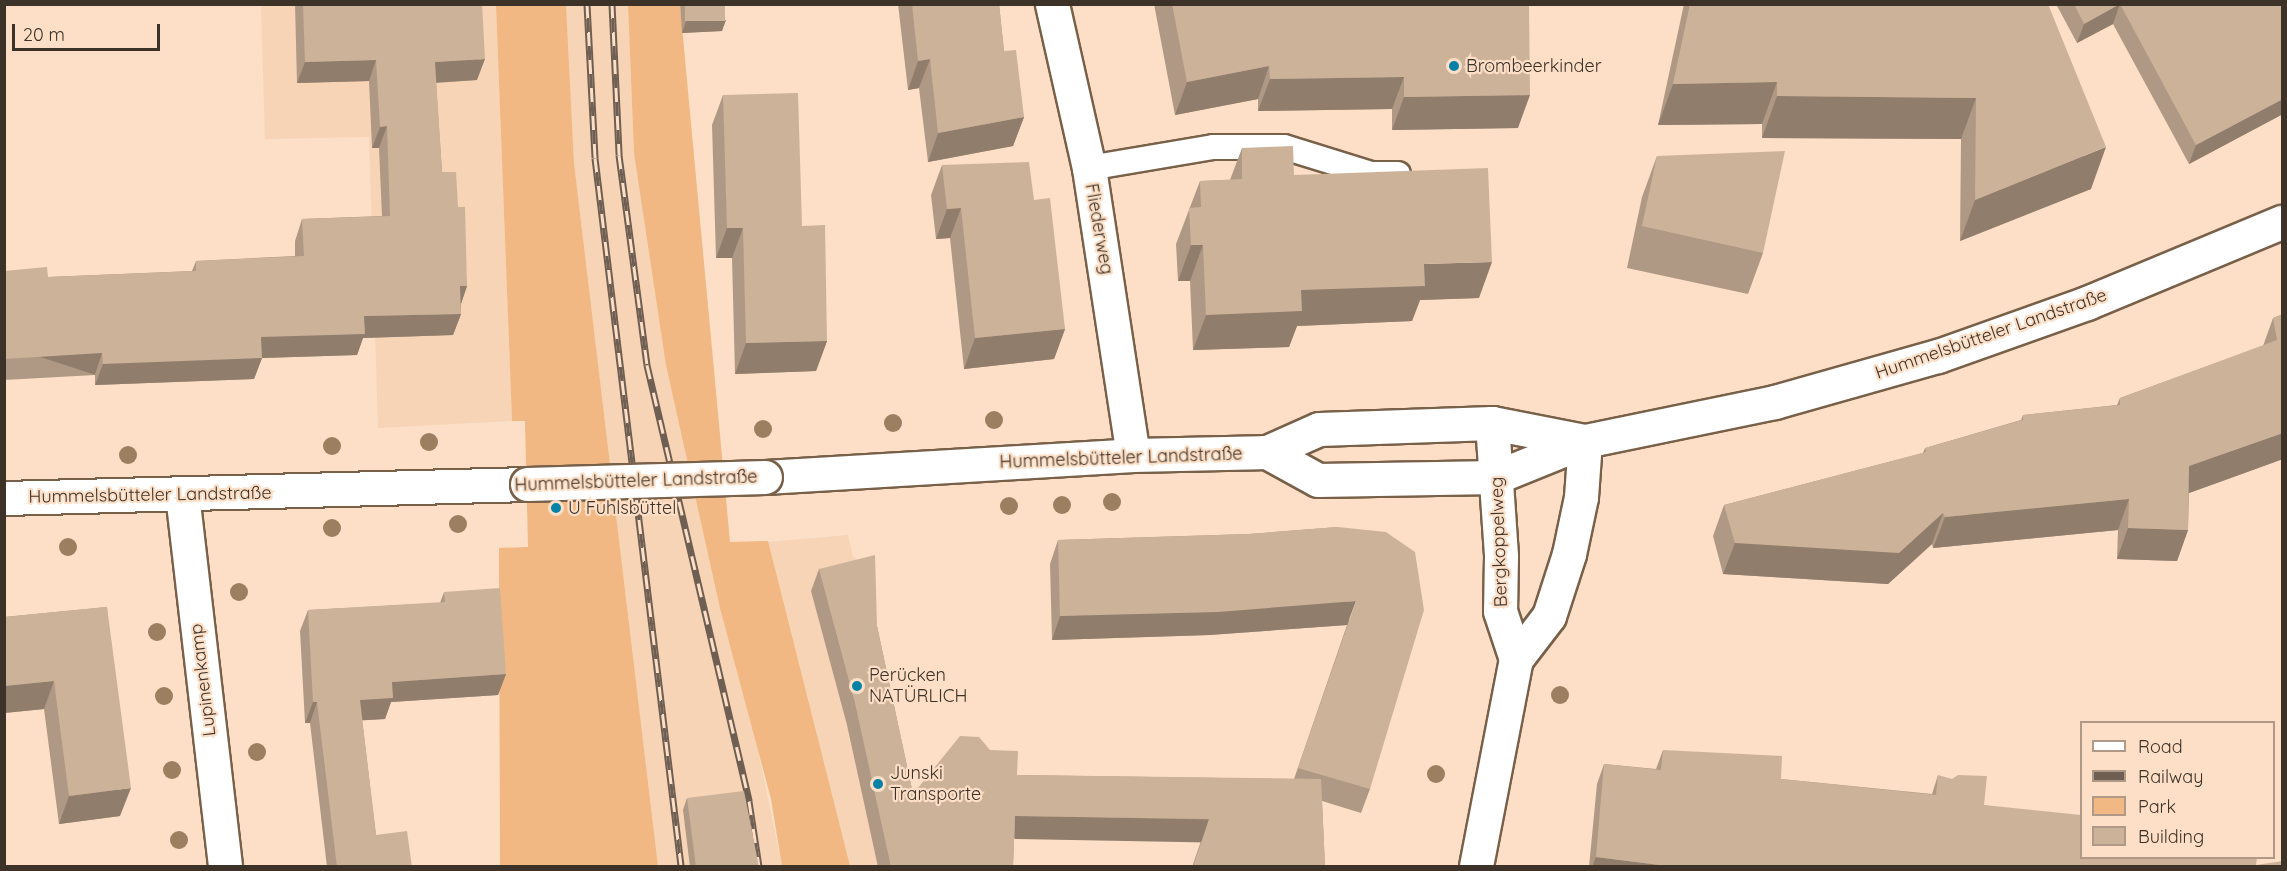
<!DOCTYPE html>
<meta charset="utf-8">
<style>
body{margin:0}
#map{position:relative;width:2287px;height:871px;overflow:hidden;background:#fcdfc6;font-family:Quicksand,sans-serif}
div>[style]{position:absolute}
.built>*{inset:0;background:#f6d4b5}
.green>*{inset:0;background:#f1b883}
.roads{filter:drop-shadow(2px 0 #786049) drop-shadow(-2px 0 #786049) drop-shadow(0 2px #786049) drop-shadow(0 -2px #786049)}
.lane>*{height:24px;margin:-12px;padding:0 12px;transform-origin:12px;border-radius:12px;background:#fff}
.street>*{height:33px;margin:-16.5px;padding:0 16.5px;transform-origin:16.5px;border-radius:16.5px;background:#fff}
.secondary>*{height:33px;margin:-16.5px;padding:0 16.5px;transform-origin:16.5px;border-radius:16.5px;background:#fff}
.rail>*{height:7px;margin-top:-3.5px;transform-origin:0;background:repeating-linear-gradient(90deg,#fcdfc6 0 14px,#6f5f52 0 28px);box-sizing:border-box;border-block:2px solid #6f5f52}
.bridges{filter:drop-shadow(2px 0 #786049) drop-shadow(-2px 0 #786049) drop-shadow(0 2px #786049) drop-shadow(0 -2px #786049)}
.secondary-bridge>*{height:33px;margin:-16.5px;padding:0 16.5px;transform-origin:16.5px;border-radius:16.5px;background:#fff}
.trees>*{width:18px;height:18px;margin:-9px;border-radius:50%;background:#9c7e61}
.wall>*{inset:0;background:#b09984}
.shaded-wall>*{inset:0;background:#907d6c;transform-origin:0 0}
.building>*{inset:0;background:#cdb29a;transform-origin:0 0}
.dots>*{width:16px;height:16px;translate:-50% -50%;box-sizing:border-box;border:3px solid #fcdfc6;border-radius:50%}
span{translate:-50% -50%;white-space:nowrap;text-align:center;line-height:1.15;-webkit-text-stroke:4.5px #fcdfc6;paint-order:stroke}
.poi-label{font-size:18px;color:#3d3228}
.left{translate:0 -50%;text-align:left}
.street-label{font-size:18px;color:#3d3228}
.frame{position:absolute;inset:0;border:6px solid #3d3228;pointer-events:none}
.legend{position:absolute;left:2080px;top:721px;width:195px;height:138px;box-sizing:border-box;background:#fcdfc6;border:2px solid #b09a87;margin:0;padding:8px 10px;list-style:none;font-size:18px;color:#3d3228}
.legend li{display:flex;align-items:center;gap:12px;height:30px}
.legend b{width:30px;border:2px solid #b09a87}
.scale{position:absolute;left:12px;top:24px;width:148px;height:27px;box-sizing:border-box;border:3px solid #3d3228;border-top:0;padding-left:8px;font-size:18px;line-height:21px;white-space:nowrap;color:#3d3228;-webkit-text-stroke:4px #fcdfc6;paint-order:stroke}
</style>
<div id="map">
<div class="built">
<div style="clip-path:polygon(261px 5px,496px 5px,512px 421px,378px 428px,369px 137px,265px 139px)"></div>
<div style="clip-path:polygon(566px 5px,628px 5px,634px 153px,782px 866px,658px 866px,574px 163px)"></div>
<div style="clip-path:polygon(848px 535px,853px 556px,870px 572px,873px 647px,918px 866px,828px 866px,768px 542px)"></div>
</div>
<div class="green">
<div style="clip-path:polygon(496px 5px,566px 5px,574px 163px,658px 866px,500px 866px,499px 548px,528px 547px,525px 421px,512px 421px)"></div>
<div style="clip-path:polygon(628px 5px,680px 5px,730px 542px,768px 541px,850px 866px,782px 866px,771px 799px,720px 608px,666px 365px,634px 153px)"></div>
</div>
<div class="roads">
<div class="lane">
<div style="left:1089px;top:168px;width:126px;rotate:-9.6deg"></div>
<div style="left:1213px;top:147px;width:71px"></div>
<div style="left:1284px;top:147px;width:91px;rotate:17.2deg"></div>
<div style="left:1371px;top:174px;width:27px"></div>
</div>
<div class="street">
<div style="left:1052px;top:4px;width:168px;rotate:77.3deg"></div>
<div style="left:1089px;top:168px;width:290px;rotate:81.3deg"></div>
<div style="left:1492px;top:423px;width:133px;rotate:86.1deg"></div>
<div style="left:1501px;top:556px;width:55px;rotate:91deg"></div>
<div style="left:1500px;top:611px;width:51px;rotate:71.6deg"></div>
<div style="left:182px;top:494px;width:374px;rotate:83.4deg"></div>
<div style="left:1476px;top:866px;width:211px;rotate:-79.1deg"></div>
<div style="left:1516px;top:659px;width:54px;rotate:-52.5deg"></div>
<div style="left:1549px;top:616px;width:65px;rotate:-72.1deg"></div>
<div style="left:1569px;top:554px;width:58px;rotate:-78.1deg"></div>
<div style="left:1581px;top:497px;width:56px;rotate:-85.9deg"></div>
</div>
<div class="secondary">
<div style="left:1267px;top:452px;width:58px;rotate:28.8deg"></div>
<div style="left:1318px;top:480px;width:178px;rotate:-1deg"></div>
<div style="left:1496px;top:477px;width:96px;rotate:-22deg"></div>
<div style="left:1585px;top:441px;width:194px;rotate:-11.6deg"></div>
<div style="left:1775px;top:402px;width:169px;rotate:-15.8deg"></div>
<div style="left:1938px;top:356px;width:158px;rotate:-19.6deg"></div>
<div style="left:2087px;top:303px;width:211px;rotate:-22.6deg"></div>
<div style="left:765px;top:477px;width:369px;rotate:-3.4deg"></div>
<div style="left:1133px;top:455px;width:134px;rotate:-1.3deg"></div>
<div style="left:1267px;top:452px;width:57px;rotate:-23.9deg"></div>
<div style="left:1319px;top:429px;width:173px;rotate:-2deg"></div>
<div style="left:1492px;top:423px;width:95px;rotate:11deg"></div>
<div style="left:4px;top:498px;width:523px;rotate:-1.53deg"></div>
</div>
</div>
<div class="rail">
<div style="left:587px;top:4px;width:154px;rotate:87deg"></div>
<div style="left:595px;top:158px;width:713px;rotate:83.07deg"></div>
<div style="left:612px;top:4px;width:151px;rotate:87.3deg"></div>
<div style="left:619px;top:155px;width:212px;rotate:82.4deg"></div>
<div style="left:647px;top:365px;width:448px;rotate:76.8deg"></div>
<div style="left:749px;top:801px;width:66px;rotate:81.3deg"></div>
</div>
<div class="bridges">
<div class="secondary-bridge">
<div style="left:527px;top:484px;width:238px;rotate:-1.7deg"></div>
</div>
</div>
<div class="trees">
<div style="left:994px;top:420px"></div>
<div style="left:893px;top:423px"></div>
<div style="left:763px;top:429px"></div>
<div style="left:429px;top:442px"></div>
<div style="left:332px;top:446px"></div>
<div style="left:128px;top:455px"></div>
<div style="left:1112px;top:502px"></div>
<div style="left:1062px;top:505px"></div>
<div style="left:1009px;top:506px"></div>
<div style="left:458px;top:524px"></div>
<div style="left:332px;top:528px"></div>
<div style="left:68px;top:547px"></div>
<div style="left:239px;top:592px"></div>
<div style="left:157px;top:632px"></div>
<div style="left:1560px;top:695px"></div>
<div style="left:164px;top:696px"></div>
<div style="left:257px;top:752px"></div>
<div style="left:172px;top:770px"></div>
<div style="left:1436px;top:774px"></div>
<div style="left:179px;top:840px"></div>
</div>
<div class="wall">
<div style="clip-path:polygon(295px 4px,482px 4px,477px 80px,436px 83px,442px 172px,458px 207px,467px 286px,461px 303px,461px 314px,453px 335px,363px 338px,357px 355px,262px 358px,254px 379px,95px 385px,95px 375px,4px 380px,4px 271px,48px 277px,192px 271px,196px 261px,295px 256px,295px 241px,302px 219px,382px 216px,379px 148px,372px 148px,369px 81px,297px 83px)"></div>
<div style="clip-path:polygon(680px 4px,725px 4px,722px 31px,682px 33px)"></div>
<div style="clip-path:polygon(898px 4px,999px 4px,1004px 51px,1024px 117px,1013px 146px,928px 162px,919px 88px,908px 90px)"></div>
<div style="clip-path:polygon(1154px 4px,1529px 4px,1518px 128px,1392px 130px,1392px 109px,1258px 111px,1258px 99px,1175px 115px)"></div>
<div style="clip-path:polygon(1684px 4px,2048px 4px,2091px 189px,1960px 241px,1961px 139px,1762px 138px,1762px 124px,1658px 125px)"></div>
<div style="clip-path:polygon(2056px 4px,2283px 4px,2283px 114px,2189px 164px,2113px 24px,2077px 43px)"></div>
<div style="clip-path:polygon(723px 95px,802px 226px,827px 341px,816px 371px,735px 374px,732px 258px,716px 258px,712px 125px)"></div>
<div style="clip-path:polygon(1242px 148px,1294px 175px,1479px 298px,1420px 300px,1412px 321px,1297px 326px,1289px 347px,1193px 350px,1190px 281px,1178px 281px,1176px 244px,1200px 181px,1230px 180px)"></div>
<div style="clip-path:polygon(1657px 156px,1763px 253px,1748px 294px,1627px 268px,1642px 197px)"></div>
<div style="clip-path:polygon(942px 165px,1034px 200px,1065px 329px,1054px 359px,964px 369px,950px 238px,936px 239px,931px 195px)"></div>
<div style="clip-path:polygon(2283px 314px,2283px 459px,2189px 493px,2188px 530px,2177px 561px,2117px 559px,2118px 530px,1933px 548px,1932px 544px,1888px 584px,1723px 574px,1713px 536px,1724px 505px,1923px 453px,1925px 448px,2021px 420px,2023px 415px,2117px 405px,2120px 398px,2263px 346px,2273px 318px)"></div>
<div style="clip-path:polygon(1338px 527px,1370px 789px,1361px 813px,1322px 801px,1325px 867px,1192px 867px,1201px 841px,1014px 838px,1013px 867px,878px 867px,847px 725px,811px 591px,819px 569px,877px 626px,913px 794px,990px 750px,1017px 775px,1294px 779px,1347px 625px,1209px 635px,1052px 640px,1050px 564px,1058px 540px,1249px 534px)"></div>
<div style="clip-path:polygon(444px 592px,506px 674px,498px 695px,391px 702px,385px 719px,362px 720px,376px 835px,412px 867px,327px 867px,310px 723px,305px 723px,300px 631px,308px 610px,440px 603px)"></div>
<div style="clip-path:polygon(107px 607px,120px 816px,59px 824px,44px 709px,4px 713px,4px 617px)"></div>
<div style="clip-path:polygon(1663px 750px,1781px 779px,1932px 794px,1938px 775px,1984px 805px,2256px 865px,2283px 867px,1589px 867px,1597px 784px,1604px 764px,1656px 769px)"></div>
<div style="clip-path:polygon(687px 798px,759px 867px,690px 867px,683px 810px)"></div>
</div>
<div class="shaded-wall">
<div style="clip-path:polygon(2120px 4px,2113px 24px,2077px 43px,2084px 24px)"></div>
<div style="clip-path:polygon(726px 20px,722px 31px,682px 33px,686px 21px)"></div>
<div style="clip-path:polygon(485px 59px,477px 80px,427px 83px,435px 62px)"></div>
<div style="clip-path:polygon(930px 59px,919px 88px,908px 90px,918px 61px)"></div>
<div style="clip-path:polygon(376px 60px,369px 81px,297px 83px,305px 62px)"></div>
<div style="clip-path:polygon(1269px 66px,1258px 99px,1175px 115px,1187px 82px)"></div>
<div style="clip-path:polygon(1404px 77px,1392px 109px,1258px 111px,1270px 79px)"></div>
<div style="clip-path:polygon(1777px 82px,1762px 124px,1658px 125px,1673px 84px)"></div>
<div style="clip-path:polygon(1530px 95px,1518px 128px,1392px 130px,1404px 97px)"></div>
<div style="clip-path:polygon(1777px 96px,1976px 98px,1961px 139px,1762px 138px)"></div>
<div style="clip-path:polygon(2283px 99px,2283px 114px,2189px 164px,2196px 145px)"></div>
<div style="clip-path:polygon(1024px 117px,1013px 146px,928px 162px,938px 133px)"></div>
<div style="clip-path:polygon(387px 126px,379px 148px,372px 148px,380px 127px)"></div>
<div style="clip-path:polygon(2106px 147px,2091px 189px,1960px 241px,1975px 200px)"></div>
<div style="clip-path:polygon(961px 208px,950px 238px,936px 239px,947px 209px)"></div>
<div style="clip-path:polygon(727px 228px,743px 228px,732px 258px,716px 258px)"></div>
<div style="clip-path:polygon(1191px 245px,1203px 245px,1190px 281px,1178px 281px)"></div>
<div style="clip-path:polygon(1492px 262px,1479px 298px,1420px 300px,1412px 321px,1297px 326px,1289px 347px,1193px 350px,1206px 315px,1301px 290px,1424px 264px)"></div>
<div style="clip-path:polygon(460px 286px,467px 286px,460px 307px)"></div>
<div style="clip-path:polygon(461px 314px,453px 335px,363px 338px,357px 355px,262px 358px,254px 379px,95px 385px,103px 364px,261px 337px,364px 316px)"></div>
<div style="clip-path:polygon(1065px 329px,1054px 359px,964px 369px,975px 338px)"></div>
<div style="clip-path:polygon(827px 341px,816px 371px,735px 374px,746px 343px)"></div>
<div style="left:102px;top:353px;width:23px;height:98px;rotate:108deg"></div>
<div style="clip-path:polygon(2283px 433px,2283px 459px,2178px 497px,2189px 466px)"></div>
<div style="clip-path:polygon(2129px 499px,2118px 530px,1933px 548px,1945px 517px)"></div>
<div style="clip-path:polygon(1943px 513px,1932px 544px,1888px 584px,1723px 574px,1735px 543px)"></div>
<div style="clip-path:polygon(2128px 528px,2188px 530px,2177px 561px,2117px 559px)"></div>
<div style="clip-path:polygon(1356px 601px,1347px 625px,1209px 635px,1052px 640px,1060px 616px)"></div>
<div style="clip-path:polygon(506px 674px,498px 695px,391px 702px,385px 719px,352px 721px,360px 700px,392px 682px)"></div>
<div style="clip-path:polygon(54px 681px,44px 709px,4px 713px,4px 686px)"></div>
<div style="clip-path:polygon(313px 702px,317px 702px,310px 723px,305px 723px)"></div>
<div style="clip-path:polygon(131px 788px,120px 816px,59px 824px,69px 796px)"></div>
<div style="left:1015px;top:816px;width:194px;height:23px;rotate:1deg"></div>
<div style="clip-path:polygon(1596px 857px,1675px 867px,1592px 867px)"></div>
</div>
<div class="building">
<div style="clip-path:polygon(303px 4px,482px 4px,485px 59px,435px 62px,442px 172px,456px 172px,458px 207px,465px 207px,467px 286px,460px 286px,461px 314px,364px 316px,365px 334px,261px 337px,262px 358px,103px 364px,102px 353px,4px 359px,4px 271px,47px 267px,48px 277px,196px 271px,196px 261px,304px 256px,302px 219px,390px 216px,387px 126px,380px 127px,376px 60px,305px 62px)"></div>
<div style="left:685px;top:4px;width:40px;height:17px"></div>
<div style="clip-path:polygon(912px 4px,999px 4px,1004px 51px,1016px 50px,1024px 117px,938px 133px,930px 59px,918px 61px)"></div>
<div style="clip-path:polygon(1172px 4px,1529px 4px,1530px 95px,1404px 97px,1404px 77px,1270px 79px,1269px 66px,1187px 82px)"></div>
<div style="clip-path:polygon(1690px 4px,2048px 4px,2106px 147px,1975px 200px,1976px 98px,1777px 96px,1777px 82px,1673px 84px)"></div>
<div style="clip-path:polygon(2074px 4px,2120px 4px,2084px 24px)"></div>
<div style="clip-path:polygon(2120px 4px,2283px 4px,2283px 99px,2196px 145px)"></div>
<div style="clip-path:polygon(798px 93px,802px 226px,825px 225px,827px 341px,746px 343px,743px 228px,727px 228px,723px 95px)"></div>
<div style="clip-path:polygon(1293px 146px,1294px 175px,1488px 168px,1492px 262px,1424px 264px,1425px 286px,1301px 290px,1302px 311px,1206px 315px,1203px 245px,1191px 245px,1189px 208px,1201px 207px,1200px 181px,1242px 179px,1242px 148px)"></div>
<div style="clip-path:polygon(1785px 151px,1763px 253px,1642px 226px,1657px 156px)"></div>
<div style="clip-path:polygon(1029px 162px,1034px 200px,1050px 198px,1065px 329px,975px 338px,961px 208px,947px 209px,942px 165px)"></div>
<div style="clip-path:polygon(2283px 314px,2283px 433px,2189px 466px,2188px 530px,2128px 528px,2129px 499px,1945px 517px,1943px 513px,1899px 553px,1735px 543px,1724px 505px,1926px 452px,1925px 448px,2023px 420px,2023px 415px,2120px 405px,2120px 398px,2277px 340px,2273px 318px)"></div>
<div style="clip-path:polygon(1338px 527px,1386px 532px,1415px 552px,1424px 610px,1370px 789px,1298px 768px,1356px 601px,1218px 612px,1060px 616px,1058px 540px,1249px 534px)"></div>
<div style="clip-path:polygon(875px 555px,877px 626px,913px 794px,960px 736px,979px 737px,990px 750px,1018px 751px,1017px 775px,1321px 779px,1325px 867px,1193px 867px,1209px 819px,1015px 816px,1013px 867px,891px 867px,855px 703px,819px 569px)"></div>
<div style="clip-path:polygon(500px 588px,506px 674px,392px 682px,393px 698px,360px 700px,376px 835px,407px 831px,412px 867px,337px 867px,317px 702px,313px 702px,308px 610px,445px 602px,444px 592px)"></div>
<div style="clip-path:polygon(107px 607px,131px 788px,69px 796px,54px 681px,4px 686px,4px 617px)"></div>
<div style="clip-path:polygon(1663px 750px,1782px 756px,1781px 779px,1936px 795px,1938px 775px,1952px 779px,1958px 775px,1987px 776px,1984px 805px,2081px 815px,2080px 826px,2082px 826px,2082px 858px,2257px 858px,2256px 865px,2283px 861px,2283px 867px,1675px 867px,1596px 857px,1604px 764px,1661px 770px)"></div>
<div style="clip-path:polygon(744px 791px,759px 867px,696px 867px,687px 798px)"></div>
</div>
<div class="dots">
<div style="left:1454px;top:66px;background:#0682a7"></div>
<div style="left:556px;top:508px;background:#0682a7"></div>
<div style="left:857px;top:686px;background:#0682a7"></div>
<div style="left:878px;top:784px;background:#0682a7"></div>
</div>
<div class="poi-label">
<span class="left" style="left:1466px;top:66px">Brombeerkinder</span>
<span class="left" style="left:568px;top:508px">U Fuhlsbüttel</span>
<span class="left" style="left:869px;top:686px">Perücken<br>NATÜRLICH</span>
<span class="left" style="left:890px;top:784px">Junski<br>Transporte</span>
</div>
<div class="street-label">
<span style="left:1099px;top:229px;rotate:80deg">Fliederweg</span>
<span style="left:1991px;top:334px;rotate:-19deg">Hummelsbütteler Landstraße</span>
<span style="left:1121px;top:458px;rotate:-2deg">Hummelsbütteler Landstraße</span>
<span style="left:636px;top:481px;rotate:-2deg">Hummelsbütteler Landstraße</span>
<span style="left:150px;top:495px;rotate:-1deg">Hummelsbütteler Landstraße</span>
<span style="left:1499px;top:542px;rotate:-92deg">Bergkoppelweg</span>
<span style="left:203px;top:680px;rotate:-97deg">Lupinenkamp</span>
</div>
<div class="frame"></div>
<ul class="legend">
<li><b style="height:8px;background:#fff"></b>Road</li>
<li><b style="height:8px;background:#6f5f52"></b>Railway</li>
<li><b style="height:16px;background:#f1b883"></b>Park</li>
<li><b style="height:16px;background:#cdb29a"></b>Building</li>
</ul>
<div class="scale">20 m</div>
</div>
